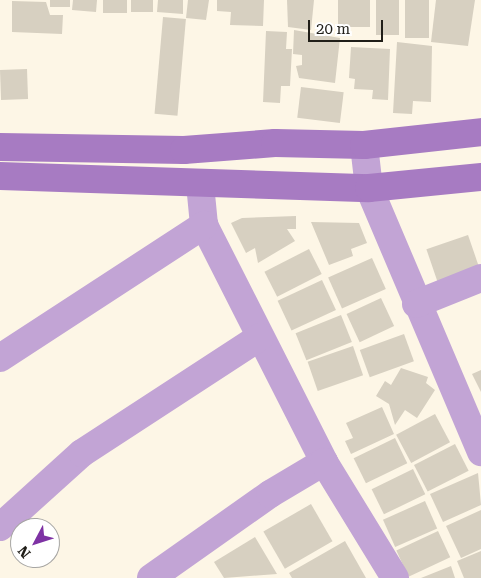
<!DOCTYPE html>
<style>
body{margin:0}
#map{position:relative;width:481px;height:578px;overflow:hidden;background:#fdf6e6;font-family:"Roboto Serif",serif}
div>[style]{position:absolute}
.building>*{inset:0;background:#d7d0c1;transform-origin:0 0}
.street>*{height:28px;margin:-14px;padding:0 14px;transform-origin:14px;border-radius:14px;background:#c2a4d5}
.secondary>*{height:28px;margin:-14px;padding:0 14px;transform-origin:14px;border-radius:14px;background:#a77bc2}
span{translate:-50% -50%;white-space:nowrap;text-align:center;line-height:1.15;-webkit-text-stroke:5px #fff;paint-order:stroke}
.north{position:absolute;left:10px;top:518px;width:50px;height:50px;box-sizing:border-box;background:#fff;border:1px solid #a6a5a3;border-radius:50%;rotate:230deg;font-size:14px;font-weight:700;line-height:20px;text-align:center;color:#201e18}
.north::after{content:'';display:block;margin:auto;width:18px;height:22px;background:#7e32a4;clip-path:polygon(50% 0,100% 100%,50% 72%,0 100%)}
.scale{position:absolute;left:308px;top:20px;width:75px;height:22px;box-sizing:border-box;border:2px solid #201e18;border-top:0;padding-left:6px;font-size:15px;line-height:18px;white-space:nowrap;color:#201e18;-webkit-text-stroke:4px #fff;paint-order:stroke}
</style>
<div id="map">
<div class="building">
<div style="left:50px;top:0;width:20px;height:7px"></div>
<div style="clip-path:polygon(73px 0,97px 0,96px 12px,72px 10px)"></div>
<div style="left:103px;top:0;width:24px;height:13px"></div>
<div style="left:131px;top:0;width:22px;height:12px"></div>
<div style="clip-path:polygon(158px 0,183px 0,183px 14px,157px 12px)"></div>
<div style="clip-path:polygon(188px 0,209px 0,206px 20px,186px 18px)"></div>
<div style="clip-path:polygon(217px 0,264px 0,263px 26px,230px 25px,231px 12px,217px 11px)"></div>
<div style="clip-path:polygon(287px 0,314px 0,311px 30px,288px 27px)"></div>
<div style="left:338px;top:0;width:32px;height:27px"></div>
<div style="left:376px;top:0;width:23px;height:35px"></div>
<div style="left:405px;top:0;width:24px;height:38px"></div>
<div style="clip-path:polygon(436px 0,475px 0,468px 46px,431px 42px)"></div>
<div style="clip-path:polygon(12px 1px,46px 2px,50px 15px,63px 15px,62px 34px,12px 32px)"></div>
<div style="left:163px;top:17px;width:23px;height:97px;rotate:5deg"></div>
<div style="clip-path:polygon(294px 30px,340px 38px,335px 83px,299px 78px,296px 66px,302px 65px,302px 55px,293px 54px)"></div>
<div style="clip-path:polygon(266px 31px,287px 32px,286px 49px,292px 49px,290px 86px,281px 86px,280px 103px,263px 102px)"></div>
<div style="clip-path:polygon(397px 42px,432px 46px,431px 102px,413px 101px,412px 114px,393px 113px)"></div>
<div style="clip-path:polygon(351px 47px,390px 49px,388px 100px,372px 99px,373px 90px,354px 89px,355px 79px,349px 78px)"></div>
<div style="left:27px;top:69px;width:30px;height:27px;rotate:88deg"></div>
<div style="left:301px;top:87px;width:43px;height:31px;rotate:7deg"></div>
<div style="clip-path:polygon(296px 216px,296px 229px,287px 229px,295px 241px,258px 263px,255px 248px,246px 253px,231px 223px,242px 218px)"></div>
<div style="clip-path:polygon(311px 222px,359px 223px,367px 243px,351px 249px,353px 256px,329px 265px)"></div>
<div style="left:468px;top:235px;width:39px;height:44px;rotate:71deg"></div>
<div style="left:309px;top:249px;width:28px;height:50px;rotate:63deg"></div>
<div style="left:372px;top:258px;width:34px;height:48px;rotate:66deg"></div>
<div style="left:322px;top:280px;width:33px;height:49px;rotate:65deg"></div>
<div style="left:381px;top:298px;width:31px;height:38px;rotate:65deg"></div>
<div style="left:341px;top:315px;width:29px;height:49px;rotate:68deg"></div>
<div style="left:404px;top:334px;width:29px;height:47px;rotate:70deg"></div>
<div style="left:353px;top:346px;width:31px;height:48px;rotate:71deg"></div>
<div style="clip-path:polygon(401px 368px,428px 377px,426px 383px,435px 390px,417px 418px,405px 410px,395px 425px,389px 404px,376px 396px,385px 381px,391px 385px)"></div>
<div style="clip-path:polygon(481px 370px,481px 392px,472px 374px)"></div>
<div style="clip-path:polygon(382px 407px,394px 434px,351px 454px,345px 441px,353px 438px,346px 423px)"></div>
<div style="left:435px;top:414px;width:32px;height:44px;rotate:62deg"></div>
<div style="left:395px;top:438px;width:28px;height:46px;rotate:64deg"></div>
<div style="left:455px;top:444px;width:30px;height:46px;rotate:63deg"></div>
<div style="left:413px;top:469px;width:28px;height:46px;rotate:64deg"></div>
<div style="clip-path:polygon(478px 473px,481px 505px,443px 522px,430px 494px)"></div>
<div style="left:425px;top:501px;width:30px;height:46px;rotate:66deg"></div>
<div style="left:311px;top:504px;width:43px;height:55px;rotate:60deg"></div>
<div style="clip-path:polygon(481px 510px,481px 549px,461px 558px,446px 526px)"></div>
<div style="left:438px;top:531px;width:29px;height:46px;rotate:65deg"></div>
<div style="clip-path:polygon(255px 537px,277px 574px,224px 578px,214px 562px)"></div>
<div style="clip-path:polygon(345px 541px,366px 578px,292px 578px,289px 573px)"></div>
<div style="clip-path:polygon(481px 551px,481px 578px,464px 578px,457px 561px)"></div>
<div style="clip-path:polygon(451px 566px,455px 578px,421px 578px)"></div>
</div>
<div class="street">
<div style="left:364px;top:145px;width:43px;rotate:83.4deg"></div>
<div style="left:369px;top:188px;width:287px;rotate:67deg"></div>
<div style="left:200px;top:184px;width:41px;rotate:84.4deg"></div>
<div style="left:204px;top:225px;width:266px;rotate:63.1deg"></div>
<div style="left:416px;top:304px;width:70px;rotate:-21.8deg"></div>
<div style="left:0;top:358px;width:244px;rotate:-33.1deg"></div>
<div style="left:0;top:527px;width:110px;rotate:-42.1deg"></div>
<div style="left:82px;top:453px;width:212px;rotate:-33.1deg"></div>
<div style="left:151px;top:578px;width:146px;rotate:-35.2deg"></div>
<div style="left:270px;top:494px;width:63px;rotate:-30.7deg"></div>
<div style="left:324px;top:462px;width:136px;rotate:58.5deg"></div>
</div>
<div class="secondary">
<div style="left:0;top:147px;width:184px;rotate:0.9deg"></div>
<div style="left:184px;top:150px;width:91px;rotate:-4.4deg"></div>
<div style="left:275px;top:143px;width:89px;rotate:1.3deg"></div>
<div style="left:364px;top:145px;width:118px;rotate:-6.3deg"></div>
<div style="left:0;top:176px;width:369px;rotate:1.9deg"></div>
<div style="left:369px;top:188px;width:113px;rotate:-5.6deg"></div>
</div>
<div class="north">N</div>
<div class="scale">20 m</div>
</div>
